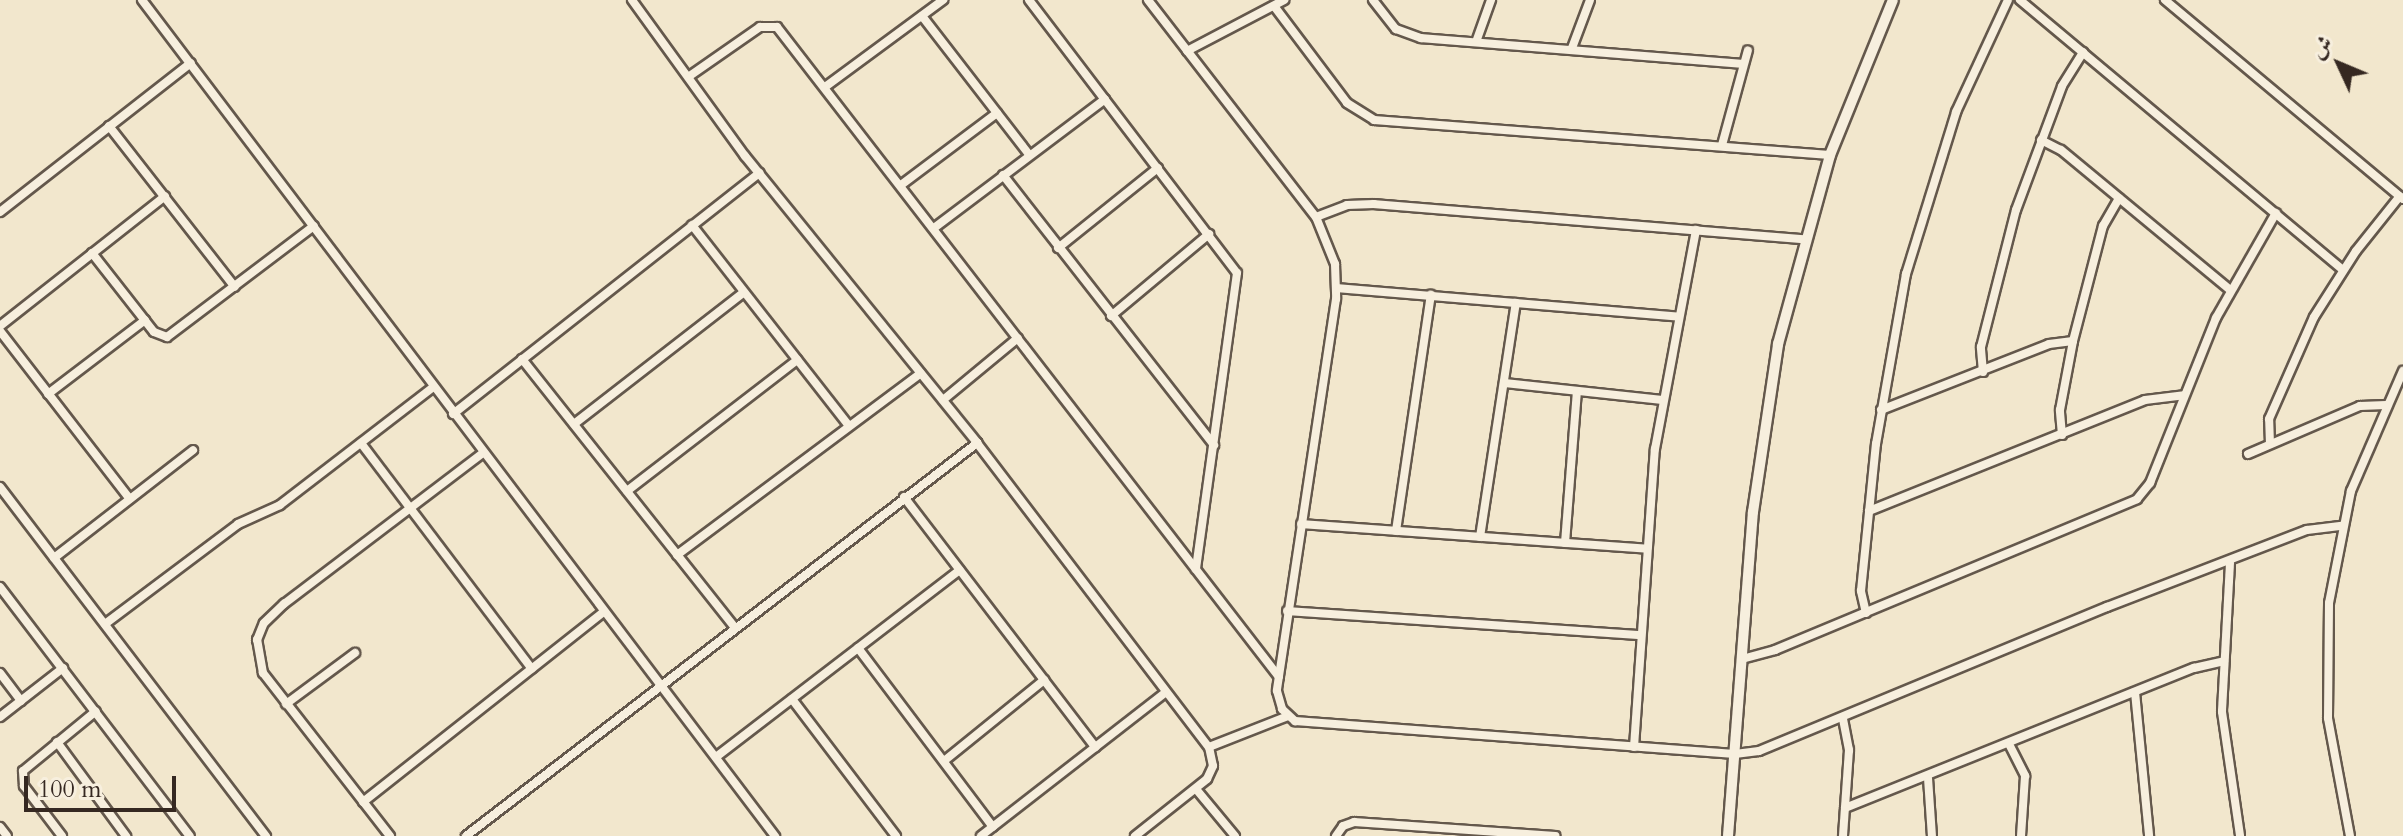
<!DOCTYPE html>
<meta charset="utf-8">
<style>
body{margin:0}
#map{position:relative;width:2403px;height:836px;overflow:hidden;background:#f2e7cd;font-family:Cardo,Amiri,serif}
div>[style]{position:absolute}
.roads{filter:drop-shadow(2px 0 #64584c) drop-shadow(-2px 0 #64584c) drop-shadow(0 2px #64584c) drop-shadow(0 -2px #64584c)}
.minor>*{height:8px;margin:-4px;padding:0 4px;transform-origin:4px;border-radius:4px;background:#f7efde}
.tertiary>*{height:10px;margin:-5px;padding:0 5px;transform-origin:5px;border-radius:5px;background:#f7efde}
span{translate:-50% -50%;white-space:nowrap;text-align:center;line-height:1.15;-webkit-text-stroke:6px #f7efde;paint-order:stroke}
.north{position:absolute;left:2299px;top:24px;width:80px;height:80px;-webkit-text-stroke:6px #f7efde;paint-order:stroke;rotate:314deg;font-size:22px;font-weight:700;line-height:32px;text-align:center;color:#352821}
.north::after{content:'';display:block;margin:auto;width:28px;height:36px;background:#352821;clip-path:polygon(50% 0,100% 100%,50% 72%,0 100%)}
.scale{position:absolute;left:24px;top:776px;width:152px;height:36px;box-sizing:border-box;border:4px solid #352821;border-top:0;padding-left:10px;font-size:24px;line-height:28px;white-space:nowrap;color:#352821;-webkit-text-stroke:6px #f7efde;paint-order:stroke}
</style>
<div id="map">
<div class="roads">
<div class="minor">
<div style="left:142px;top:0;width:1049px;rotate:52.87deg"></div>
<div style="left:632px;top:0;width:193px;rotate:54.1deg"></div>
<div style="left:745px;top:156px;width:369px;rotate:51deg"></div>
<div style="left:977px;top:443px;width:382px;rotate:52.7deg"></div>
<div style="left:1209px;top:747px;width:19px;rotate:78deg"></div>
<div style="left:1213px;top:766px;width:14px;rotate:115deg"></div>
<div style="left:1207px;top:779px;width:92px;rotate:141.6deg"></div>
<div style="left:1029px;top:0;width:343px;rotate:52.7deg"></div>
<div style="left:1237px;top:273px;width:299px;rotate:97.9deg"></div>
<div style="left:1148px;top:0;width:274px;rotate:52.3deg"></div>
<div style="left:1316px;top:217px;width:51px;rotate:68deg"></div>
<div style="left:1335px;top:264px;width:35px;rotate:88deg"></div>
<div style="left:1336px;top:299px;width:396px;rotate:98.6deg"></div>
<div style="left:1277px;top:691px;width:19px;rotate:74deg"></div>
<div style="left:1282px;top:709px;width:18px;rotate:43deg"></div>
<div style="left:1295px;top:721px;width:441px;rotate:4.3deg"></div>
<div style="left:1735px;top:754px;width:24px;rotate:-7deg"></div>
<div style="left:1759px;top:751px;width:377px;rotate:-22.5deg"></div>
<div style="left:2107px;top:607px;width:214px;rotate:-21.1deg"></div>
<div style="left:2307px;top:530px;width:35px;rotate:-7deg"></div>
<div style="left:1373px;top:0;width:37px;rotate:52deg"></div>
<div style="left:1396px;top:29px;width:27px;rotate:20deg"></div>
<div style="left:1421px;top:38px;width:323px;rotate:4.6deg"></div>
<div style="left:2020px;top:0;width:421px;rotate:39.9deg"></div>
<div style="left:2165px;top:0;width:310px;rotate:39.9deg"></div>
<div style="left:1274px;top:6px;width:121px;rotate:53deg"></div>
<div style="left:1347px;top:103px;width:32px;rotate:32deg"></div>
<div style="left:1374px;top:120px;width:457px;rotate:4.4deg"></div>
<div style="left:922px;top:16px;width:173px;rotate:52.3deg"></div>
<div style="left:1476px;top:42px;width:45px;rotate:-70.3deg"></div>
<div style="left:1572px;top:48px;width:51px;rotate:-69.4deg"></div>
<div style="left:1187px;top:51px;width:110px;rotate:-27.7deg"></div>
<div style="left:691px;top:75px;width:84px;rotate:-34.8deg"></div>
<div style="left:760px;top:27px;width:17px"></div>
<div style="left:777px;top:27px;width:821px;rotate:52.32deg"></div>
<div style="left:825px;top:87px;width:147px;rotate:-36.4deg"></div>
<div style="left:109px;top:126px;width:204px;rotate:52deg"></div>
<div style="left:2041px;top:140px;width:22px;rotate:27deg"></div>
<div style="left:2061px;top:150px;width:219px;rotate:39.6deg"></div>
<div style="left:1722px;top:145px;width:98px;rotate:-74.7deg"></div>
<div style="left:1003px;top:175px;width:343px;rotate:52deg"></div>
<div style="left:901px;top:185px;width:120px;rotate:-36.9deg"></div>
<div style="left:0;top:212px;width:242px;rotate:-38deg"></div>
<div style="left:1316px;top:217px;width:33px;rotate:-21deg"></div>
<div style="left:1347px;top:205px;width:27px;rotate:-2deg"></div>
<div style="left:1374px;top:204px;width:430px;rotate:4.7deg"></div>
<div style="left:692px;top:225px;width:254px;rotate:52deg"></div>
<div style="left:934px;top:228px;width:214px;rotate:-37deg"></div>
<div style="left:1058px;top:248px;width:128px;rotate:-38.7deg"></div>
<div style="left:92px;top:253px;width:100px;rotate:51.9deg"></div>
<div style="left:154px;top:332px;width:14px;rotate:21deg"></div>
<div style="left:167px;top:337px;width:184px;rotate:-37.1deg"></div>
<div style="left:1337px;top:288px;width:343px;rotate:4.8deg"></div>
<div style="left:1111px;top:316px;width:128px;rotate:-39.9deg"></div>
<div style="left:0;top:326px;width:210px;rotate:-38.2deg"></div>
<div style="left:0;top:331px;width:212px;rotate:52.3deg"></div>
<div style="left:522px;top:359px;width:343px;rotate:51.6deg"></div>
<div style="left:1983px;top:372px;width:25px;rotate:-95deg"></div>
<div style="left:1981px;top:347px;width:141px;rotate:-75.7deg"></div>
<div style="left:2016px;top:210px;width:132px;rotate:-69.6deg"></div>
<div style="left:2062px;top:86px;width:40px;rotate:-58deg"></div>
<div style="left:1504px;top:383px;width:160px;rotate:6.1deg"></div>
<div style="left:48px;top:394px;width:122px;rotate:-37.3deg"></div>
<div style="left:943px;top:400px;width:97px;rotate:-39.6deg"></div>
<div style="left:1881px;top:410px;width:180px;rotate:-21.4deg"></div>
<div style="left:2049px;top:344px;width:24px;rotate:-7deg"></div>
<div style="left:453px;top:414px;width:390px;rotate:-38.2deg"></div>
<div style="left:574px;top:424px;width:215px;rotate:-37.8deg"></div>
<div style="left:2062px;top:435px;width:25px;rotate:-95deg"></div>
<div style="left:2060px;top:410px;width:70px;rotate:-79.3deg"></div>
<div style="left:2073px;top:341px;width:119px;rotate:-75.4deg"></div>
<div style="left:2103px;top:226px;width:32px;rotate:-60deg"></div>
<div style="left:361px;top:443px;width:283px;rotate:52.9deg"></div>
<div style="left:2270px;top:444px;width:25px;rotate:-92deg"></div>
<div style="left:2269px;top:419px;width:111px;rotate:-66.2deg"></div>
<div style="left:2314px;top:317px;width:78px;rotate:-57.5deg"></div>
<div style="left:2356px;top:251px;width:70px;rotate:-51.3deg"></div>
<div style="left:2248px;top:454px;width:122px;rotate:-23.2deg"></div>
<div style="left:2360px;top:406px;width:26px;rotate:-2deg"></div>
<div style="left:0;top:487px;width:439px;rotate:52.7deg"></div>
<div style="left:627px;top:491px;width:215px;rotate:-37.6deg"></div>
<div style="left:904px;top:497px;width:315px;rotate:52.6deg"></div>
<div style="left:1869px;top:511px;width:297px;rotate:-21.9deg"></div>
<div style="left:2145px;top:400px;width:39px;rotate:-7deg"></div>
<div style="left:1301px;top:524px;width:347px;rotate:4.1deg"></div>
<div style="left:1396px;top:531px;width:239px;rotate:-81.6deg"></div>
<div style="left:1480px;top:537px;width:237px;rotate:-81.3deg"></div>
<div style="left:1565px;top:543px;width:152px;rotate:-85.5deg"></div>
<div style="left:677px;top:555px;width:304px;rotate:-36.7deg"></div>
<div style="left:54px;top:558px;width:176px;rotate:-37.8deg"></div>
<div style="left:2230px;top:563px;width:149px;rotate:93.1deg"></div>
<div style="left:2222px;top:712px;width:125px;rotate:81.7deg"></div>
<div style="left:0;top:587px;width:313px;rotate:52.7deg"></div>
<div style="left:1287px;top:611px;width:355px;rotate:3.9deg"></div>
<div style="left:1866px;top:613px;width:23px;rotate:-103deg"></div>
<div style="left:1861px;top:591px;width:148px;rotate:-84.2deg"></div>
<div style="left:1876px;top:444px;width:173px;rotate:-80deg"></div>
<div style="left:1906px;top:274px;width:170px;rotate:-72.8deg"></div>
<div style="left:1956px;top:112px;width:123px;rotate:-65.1deg"></div>
<div style="left:105px;top:624px;width:166px;rotate:-36.9deg"></div>
<div style="left:238px;top:524px;width:46px;rotate:-24.3deg"></div>
<div style="left:280px;top:505px;width:193px;rotate:-37.6deg"></div>
<div style="left:858px;top:648px;width:224px;rotate:53deg"></div>
<div style="left:1742px;top:659px;width:34px;rotate:-15deg"></div>
<div style="left:1775px;top:650px;width:392px;rotate:-22.6deg"></div>
<div style="left:2137px;top:499px;width:21px;rotate:-51deg"></div>
<div style="left:2150px;top:483px;width:178px;rotate:-68.2deg"></div>
<div style="left:2216px;top:318px;width:121px;rotate:-60.3deg"></div>
<div style="left:0;top:673px;width:35px;rotate:53deg"></div>
<div style="left:2135px;top:692px;width:145px;rotate:84.4deg"></div>
<div style="left:792px;top:699px;width:172px;rotate:52.8deg"></div>
<div style="left:286px;top:704px;width:86px;rotate:-36.5deg"></div>
<div style="left:0;top:717px;width:80px;rotate:-37.9deg"></div>
<div style="left:1843px;top:719px;width:32px;rotate:79deg"></div>
<div style="left:1849px;top:750px;width:86px;rotate:94deg"></div>
<div style="left:57px;top:742px;width:117px;rotate:53.7deg"></div>
<div style="left:2009px;top:744px;width:36px;rotate:63deg"></div>
<div style="left:2025px;top:776px;width:60px;rotate:93.8deg"></div>
<div style="left:1209px;top:747px;width:85px;rotate:-21.4deg"></div>
<div style="left:1634px;top:747px;width:299px;rotate:-86deg"></div>
<div style="left:1655px;top:449px;width:223px;rotate:-79.4deg"></div>
<div style="left:716px;top:757px;width:307px;rotate:-37.5deg"></div>
<div style="left:944px;top:761px;width:129px;rotate:-39deg"></div>
<div style="left:1928px;top:778px;width:58px;rotate:86.1deg"></div>
<div style="left:1196px;top:789px;width:61px;rotate:50.3deg"></div>
<div style="left:363px;top:802px;width:307px;rotate:-38.3deg"></div>
<div style="left:1845px;top:808px;width:376px;rotate:-21.9deg"></div>
<div style="left:2194px;top:668px;width:31px;rotate:-13deg"></div>
<div style="left:0;top:827px;width:11px;rotate:52deg"></div>
<div style="left:62px;top:836px;width:63px;rotate:-127.2deg"></div>
<div style="left:24px;top:786px;width:15px;rotate:-94deg"></div>
<div style="left:23px;top:771px;width:94px;rotate:-39.4deg"></div>
<div style="left:390px;top:836px;width:207px;rotate:-127.9deg"></div>
<div style="left:263px;top:673px;width:34px;rotate:-100deg"></div>
<div style="left:257px;top:640px;width:18px;rotate:-68deg"></div>
<div style="left:264px;top:623px;width:28px;rotate:-44deg"></div>
<div style="left:284px;top:604px;width:250px;rotate:-37.2deg"></div>
<div style="left:466px;top:836px;width:645px;rotate:-37.56deg"></div>
<div style="left:981px;top:836px;width:234px;rotate:-37.9deg"></div>
<div style="left:1336px;top:836px;width:12px;rotate:-55deg"></div>
<div style="left:1343px;top:826px;width:12px;rotate:-20deg"></div>
<div style="left:1354px;top:822px;width:202px;rotate:4deg"></div>
<div style="left:2350px;top:836px;width:120px;rotate:-100.6deg"></div>
<div style="left:2328px;top:718px;width:115px;rotate:-89.5deg"></div>
<div style="left:2329px;top:603px;width:114px;rotate:-78.9deg"></div>
<div style="left:2351px;top:491px;width:131px;rotate:-66.6deg"></div>
</div>
<div class="tertiary">
<div style="left:1728px;top:836px;width:325px;rotate:-85.6deg"></div>
<div style="left:1753px;top:512px;width:170px;rotate:-81.5deg"></div>
<div style="left:1778px;top:344px;width:196px;rotate:-74.6deg"></div>
<div style="left:1830px;top:155px;width:167px;rotate:-67.9deg"></div>
</div>
</div>
<div class="north">ش</div>
<div class="scale">100 m</div>
</div>
